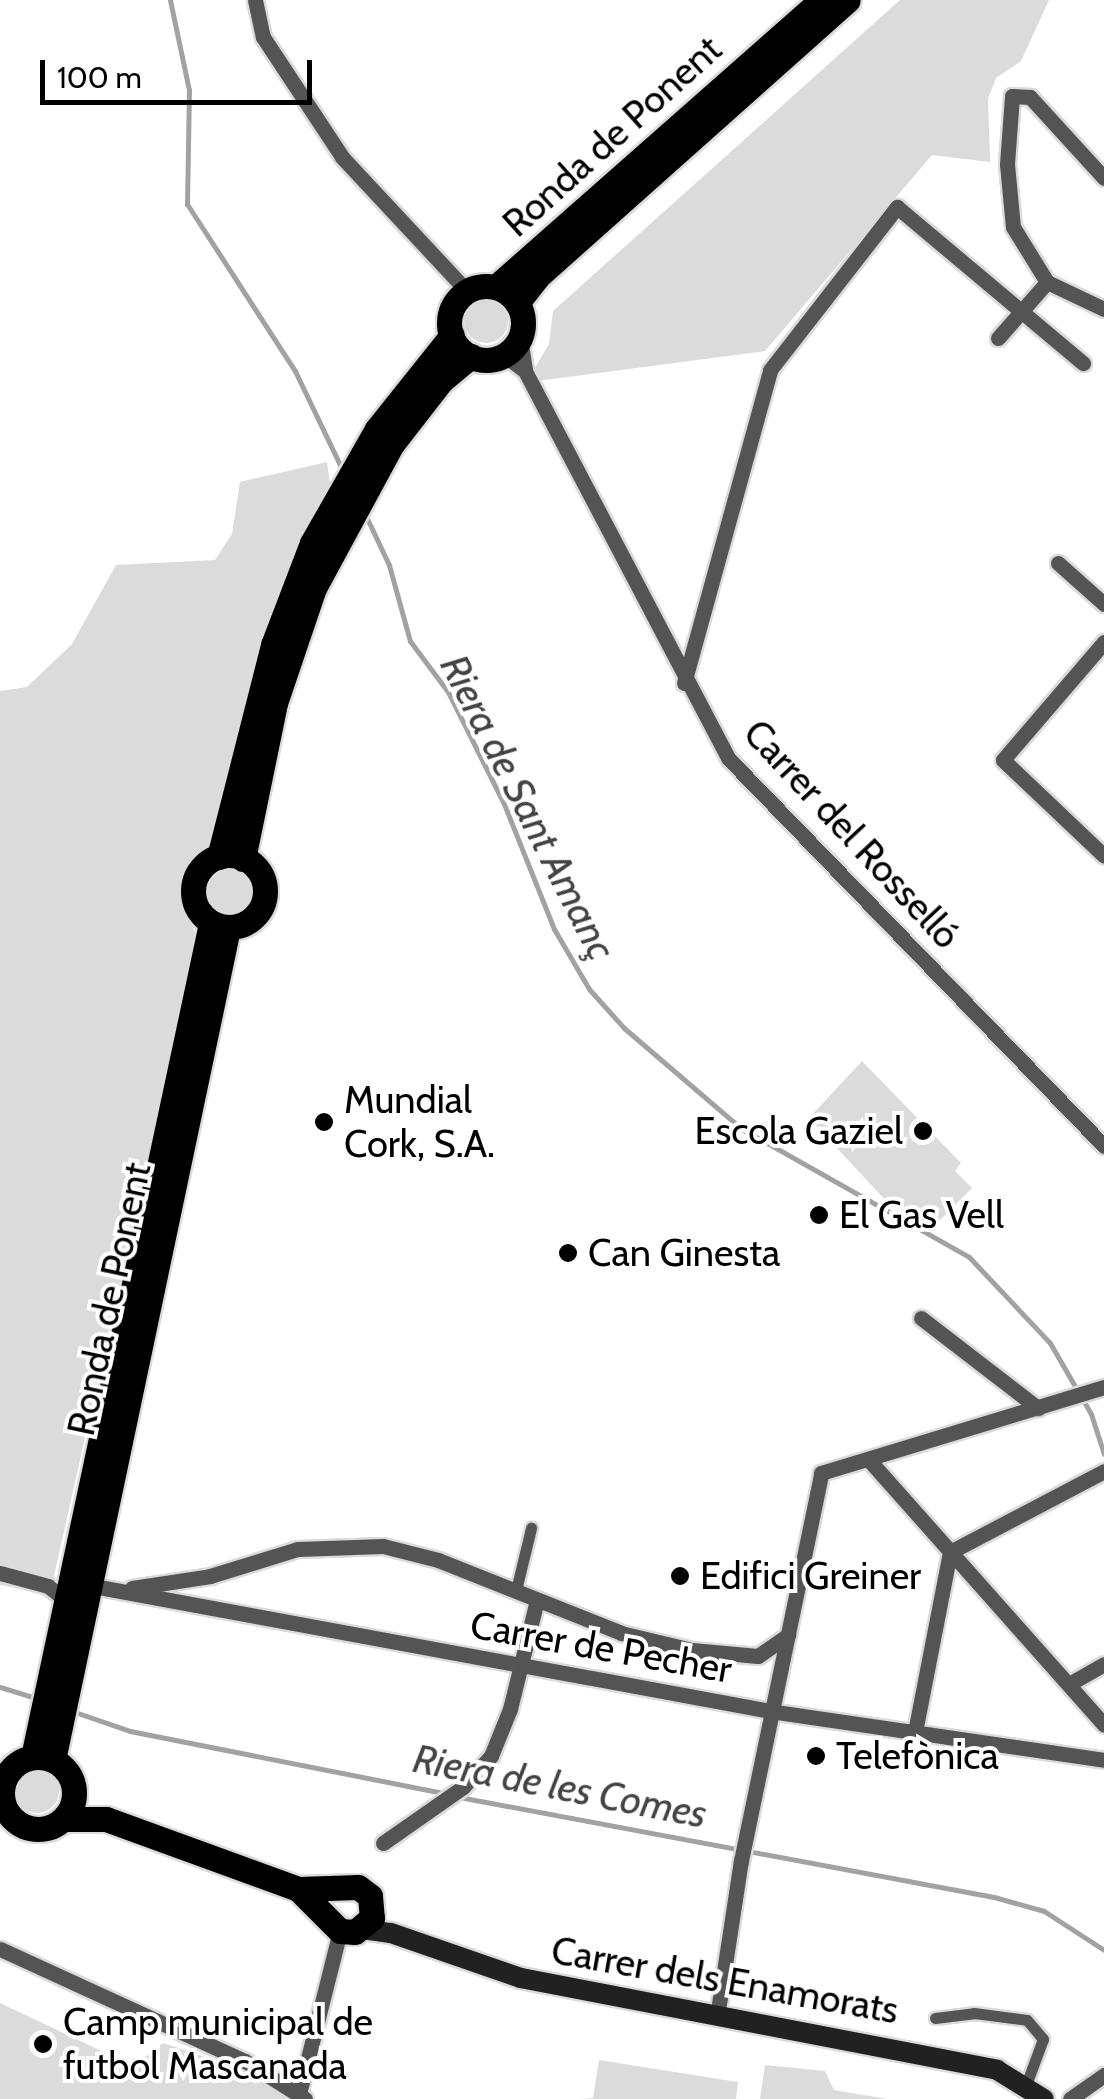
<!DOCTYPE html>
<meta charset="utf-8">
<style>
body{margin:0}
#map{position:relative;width:1104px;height:2099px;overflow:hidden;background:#fff;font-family:Cabin,sans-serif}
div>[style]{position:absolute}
.green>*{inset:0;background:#dbdbdb}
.round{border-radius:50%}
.stream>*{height:5px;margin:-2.5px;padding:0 2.5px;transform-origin:2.5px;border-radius:2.5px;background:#a2a2a2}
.roads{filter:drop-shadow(2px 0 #dbdbdb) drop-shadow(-2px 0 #dbdbdb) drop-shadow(0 2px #dbdbdb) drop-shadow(0 -2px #dbdbdb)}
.pedestrian>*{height:11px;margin:-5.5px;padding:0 5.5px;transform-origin:5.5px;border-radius:5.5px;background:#545454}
.minor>*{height:15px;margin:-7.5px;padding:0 7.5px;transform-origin:7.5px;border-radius:7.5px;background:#545454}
.secondary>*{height:20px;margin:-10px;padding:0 10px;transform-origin:10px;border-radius:10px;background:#212121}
.primary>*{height:25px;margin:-12.5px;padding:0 12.5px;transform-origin:12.5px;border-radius:12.5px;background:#000}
.primary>.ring{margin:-12.5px;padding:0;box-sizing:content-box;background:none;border:25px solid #000;border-radius:50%}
.dots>*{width:28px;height:28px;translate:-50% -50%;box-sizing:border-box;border:5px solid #fff;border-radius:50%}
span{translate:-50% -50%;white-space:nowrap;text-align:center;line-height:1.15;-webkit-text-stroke:8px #fff;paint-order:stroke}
.street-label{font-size:38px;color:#000}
.poi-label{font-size:38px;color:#000}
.left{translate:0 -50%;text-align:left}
.right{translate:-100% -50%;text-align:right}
.water-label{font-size:40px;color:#434343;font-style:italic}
.scale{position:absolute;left:40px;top:60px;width:272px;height:45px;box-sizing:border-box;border:5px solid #000;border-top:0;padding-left:12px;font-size:30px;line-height:35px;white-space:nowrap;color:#000;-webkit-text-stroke:8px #fff;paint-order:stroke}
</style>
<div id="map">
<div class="green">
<div style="clip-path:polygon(900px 0,1049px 0,1021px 61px,996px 78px,988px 99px,990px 162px,932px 155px,765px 351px,537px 381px,533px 371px,549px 344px,553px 311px)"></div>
<div class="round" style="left:464px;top:299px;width:44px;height:44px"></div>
<div style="clip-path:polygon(327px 462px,331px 490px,218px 837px,188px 872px,184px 895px,196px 938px,189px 973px,50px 1594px,0 1585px,0 691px,27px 687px,72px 644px,116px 565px,215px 560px,232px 534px,240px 482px)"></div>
<div class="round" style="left:206px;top:869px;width:46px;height:46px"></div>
<div style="clip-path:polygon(862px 1061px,961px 1163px,955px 1171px,972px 1188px,932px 1228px,888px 1203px,809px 1118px)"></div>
<div class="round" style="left:15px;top:1769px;width:44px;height:44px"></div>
<div style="clip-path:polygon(0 2003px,133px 2066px,163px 2043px,261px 2075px,293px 2099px,0 2099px)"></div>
<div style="clip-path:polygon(599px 2060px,738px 2082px,736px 2099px,580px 2099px,593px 2098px)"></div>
<div style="clip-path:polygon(765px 2065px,825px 2071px,834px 2090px,887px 2099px,760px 2099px)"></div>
</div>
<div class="stream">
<div style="left:170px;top:0;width:92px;rotate:78.1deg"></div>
<div style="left:189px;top:90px;width:114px;rotate:91deg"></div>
<div style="left:187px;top:204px;width:199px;rotate:57.1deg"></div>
<div style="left:295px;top:371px;width:111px;rotate:64.4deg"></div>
<div style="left:364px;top:512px;width:59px;rotate:64.7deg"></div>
<div style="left:389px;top:565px;width:79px;rotate:74.6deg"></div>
<div style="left:410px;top:641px;width:64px;rotate:53.3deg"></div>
<div style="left:448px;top:692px;width:125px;rotate:63.4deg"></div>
<div style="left:504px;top:804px;width:135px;rotate:68.2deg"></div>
<div style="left:554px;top:929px;width:69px;rotate:59.7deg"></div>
<div style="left:589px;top:989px;width:52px;rotate:48.1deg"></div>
<div style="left:624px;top:1028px;width:155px;rotate:40.6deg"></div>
<div style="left:742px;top:1129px;width:261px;rotate:29.4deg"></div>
<div style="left:969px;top:1257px;width:118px;rotate:46.7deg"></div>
<div style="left:1050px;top:1343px;width:82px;rotate:60deg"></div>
<div style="left:1091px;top:1414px;width:42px;rotate:72deg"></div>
<div style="left:0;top:1687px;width:37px;rotate:17deg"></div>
<div style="left:69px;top:1710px;width:65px;rotate:19deg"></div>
<div style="left:130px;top:1731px;width:319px;rotate:11.2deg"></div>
<div style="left:459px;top:1797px;width:544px;rotate:10.59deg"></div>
<div style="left:994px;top:1897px;width:52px;rotate:15.6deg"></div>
<div style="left:1044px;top:1911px;width:72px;rotate:33deg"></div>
</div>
<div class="roads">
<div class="pedestrian">
<div style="left:517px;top:1586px;width:60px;rotate:-76.4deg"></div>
<div style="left:935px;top:2018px;width:39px;rotate:-7deg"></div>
<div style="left:974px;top:2013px;width:53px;rotate:7.5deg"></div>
<div style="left:1027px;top:2020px;width:25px;rotate:50deg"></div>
<div style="left:1043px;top:2039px;width:49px;rotate:110.3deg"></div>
</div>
<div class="minor">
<div style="left:255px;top:0;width:38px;rotate:78deg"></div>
<div style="left:263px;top:37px;width:144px;rotate:56.6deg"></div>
<div style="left:342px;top:157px;width:183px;rotate:47deg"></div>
<div style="left:1104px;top:178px;width:110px;rotate:-132.4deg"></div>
<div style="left:1030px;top:97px;width:18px;rotate:-177deg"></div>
<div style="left:1012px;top:96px;width:68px;rotate:94.2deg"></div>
<div style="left:1007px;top:164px;width:63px;rotate:84.6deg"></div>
<div style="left:1013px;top:227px;width:65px;rotate:58.3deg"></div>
<div style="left:1047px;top:282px;width:63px;rotate:25.3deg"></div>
<div style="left:520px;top:338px;width:33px;rotate:81deg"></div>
<div style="left:525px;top:371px;width:438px;rotate:62.3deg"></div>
<div style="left:729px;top:759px;width:539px;rotate:45.9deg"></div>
<div style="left:998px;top:338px;width:74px;rotate:-48.8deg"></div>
<div style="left:504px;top:355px;width:26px;rotate:37deg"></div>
<div style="left:1058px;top:563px;width:62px;rotate:41.7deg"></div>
<div style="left:1104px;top:642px;width:155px;rotate:130.6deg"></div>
<div style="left:1003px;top:760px;width:139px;rotate:43.5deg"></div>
<div style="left:684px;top:683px;width:325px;rotate:-74.6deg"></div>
<div style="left:770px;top:370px;width:207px;rotate:-52.1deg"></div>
<div style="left:897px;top:207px;width:243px;rotate:40deg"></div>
<div style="left:921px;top:1318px;width:148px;rotate:37.6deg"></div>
<div style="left:869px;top:1460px;width:354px;rotate:48.4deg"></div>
<div style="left:0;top:1573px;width:50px;rotate:15.2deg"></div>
<div style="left:48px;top:1586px;width:21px;rotate:39deg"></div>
<div style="left:88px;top:1585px;width:700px;rotate:10.46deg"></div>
<div style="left:776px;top:1712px;width:331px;rotate:8.3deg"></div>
<div style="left:132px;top:1588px;width:79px;rotate:-8.7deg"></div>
<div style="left:210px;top:1576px;width:92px;rotate:-17.1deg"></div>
<div style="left:298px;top:1549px;width:85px;rotate:-2deg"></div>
<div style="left:383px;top:1546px;width:57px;rotate:14.3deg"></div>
<div style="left:438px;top:1560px;width:197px;rotate:21.7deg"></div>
<div style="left:621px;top:1633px;width:73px;rotate:13.5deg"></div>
<div style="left:692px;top:1650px;width:66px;rotate:5.2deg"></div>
<div style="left:758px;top:1656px;width:37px;rotate:-35deg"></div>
<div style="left:1069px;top:1684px;width:40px;rotate:-29.7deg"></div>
<div style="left:915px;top:1732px;width:183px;rotate:-79deg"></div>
<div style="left:950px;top:1552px;width:174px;rotate:-27.7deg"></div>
<div style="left:383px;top:1843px;width:98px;rotate:-35deg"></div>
<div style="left:463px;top:1787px;width:42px;rotate:-47.9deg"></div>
<div style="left:491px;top:1756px;width:51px;rotate:-68deg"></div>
<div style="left:510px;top:1709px;width:112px;rotate:-76.1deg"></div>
<div style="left:0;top:1949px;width:269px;rotate:24.6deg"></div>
<div style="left:245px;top:2061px;width:71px;rotate:32.3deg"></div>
<div style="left:717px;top:2017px;width:158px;rotate:-81.3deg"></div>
<div style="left:741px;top:1861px;width:396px;rotate:-78.3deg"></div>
<div style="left:821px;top:1473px;width:296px;rotate:-16.9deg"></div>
<div style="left:299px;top:2094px;width:168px;rotate:-75.9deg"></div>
<div style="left:1070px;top:2099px;width:42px;rotate:-35.2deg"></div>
</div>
<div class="secondary">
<div style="left:362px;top:1929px;width:29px;rotate:8deg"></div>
<div style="left:391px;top:1933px;width:138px;rotate:19.1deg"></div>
<div style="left:521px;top:1978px;width:485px;rotate:10.9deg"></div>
<div style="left:997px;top:2070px;width:55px;rotate:31.7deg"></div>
</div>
<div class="primary">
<div class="ring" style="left:449px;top:286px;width:49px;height:49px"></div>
<div style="left:496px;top:287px;width:434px;rotate:-41.4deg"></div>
<div style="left:517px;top:303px;width:33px;rotate:-52deg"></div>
<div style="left:537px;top:277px;width:416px;rotate:-41.7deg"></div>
<div class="ring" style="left:193px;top:855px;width:47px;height:47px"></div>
<div style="left:219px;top:857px;width:219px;rotate:-75.7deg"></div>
<div style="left:273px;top:645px;width:109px;rotate:-69.1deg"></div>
<div style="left:312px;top:543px;width:131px;rotate:-60.3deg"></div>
<div style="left:377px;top:429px;width:120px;rotate:-51.4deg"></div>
<div style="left:243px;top:859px;width:159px;rotate:-78.4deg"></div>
<div style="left:275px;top:703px;width:121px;rotate:-71.3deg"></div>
<div style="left:314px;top:588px;width:164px;rotate:-61.6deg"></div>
<div style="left:392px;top:444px;width:80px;rotate:-52.1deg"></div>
<div style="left:441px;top:381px;width:39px;rotate:-40deg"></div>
<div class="ring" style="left:2px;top:1757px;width:47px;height:47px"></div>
<div style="left:33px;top:1757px;width:853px;rotate:-77.95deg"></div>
<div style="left:53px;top:1760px;width:850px;rotate:-78.12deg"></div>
<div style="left:63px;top:1819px;width:43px"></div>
<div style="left:106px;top:1819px;width:204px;rotate:20deg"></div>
<div style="left:298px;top:1889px;width:60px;rotate:-1.9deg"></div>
<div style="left:358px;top:1887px;width:15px;rotate:37deg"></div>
<div style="left:370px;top:1896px;width:22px;rotate:85deg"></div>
<div style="left:372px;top:1918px;width:22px;rotate:141deg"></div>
<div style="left:355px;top:1932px;width:15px;rotate:-176deg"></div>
<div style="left:340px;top:1931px;width:59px;rotate:-135deg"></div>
</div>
</div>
<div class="dots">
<div style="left:324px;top:1122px;background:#000"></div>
<div style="left:923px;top:1131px;background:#000"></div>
<div style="left:819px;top:1215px;background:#000"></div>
<div style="left:568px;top:1253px;background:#000"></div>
<div style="left:680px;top:1576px;background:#000"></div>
<div style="left:816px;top:1756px;background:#000"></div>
<div style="left:43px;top:2044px;background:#000"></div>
</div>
<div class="street-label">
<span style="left:612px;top:136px;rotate:-42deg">Ronda de Ponent</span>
<span style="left:852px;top:834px;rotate:47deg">Carrer del Rosselló</span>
<span style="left:109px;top:1299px;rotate:-78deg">Ronda de Ponent</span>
<span style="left:601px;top:1647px;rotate:10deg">Carrer de Pecher</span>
<span style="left:725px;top:1980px;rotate:10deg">Carrer dels Enamorats</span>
</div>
<div class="poi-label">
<span class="left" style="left:344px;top:1122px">Mundial<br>Cork, S.A.</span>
<span class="right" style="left:903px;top:1131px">Escola Gaziel</span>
<span class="left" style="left:839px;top:1215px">El Gas Vell</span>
<span class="left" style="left:588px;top:1253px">Can Ginesta</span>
<span class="left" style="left:700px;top:1576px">Edifici Greiner</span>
<span class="left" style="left:836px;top:1756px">Telefònica</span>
<span class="left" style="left:63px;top:2044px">Camp municipal de<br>futbol Mascanada</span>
</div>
<div class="water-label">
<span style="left:528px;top:807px;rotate:63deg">Riera de Sant Amanç</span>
<span style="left:560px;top:1786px;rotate:11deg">Riera de les Comes</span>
</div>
<div class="scale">100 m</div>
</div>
